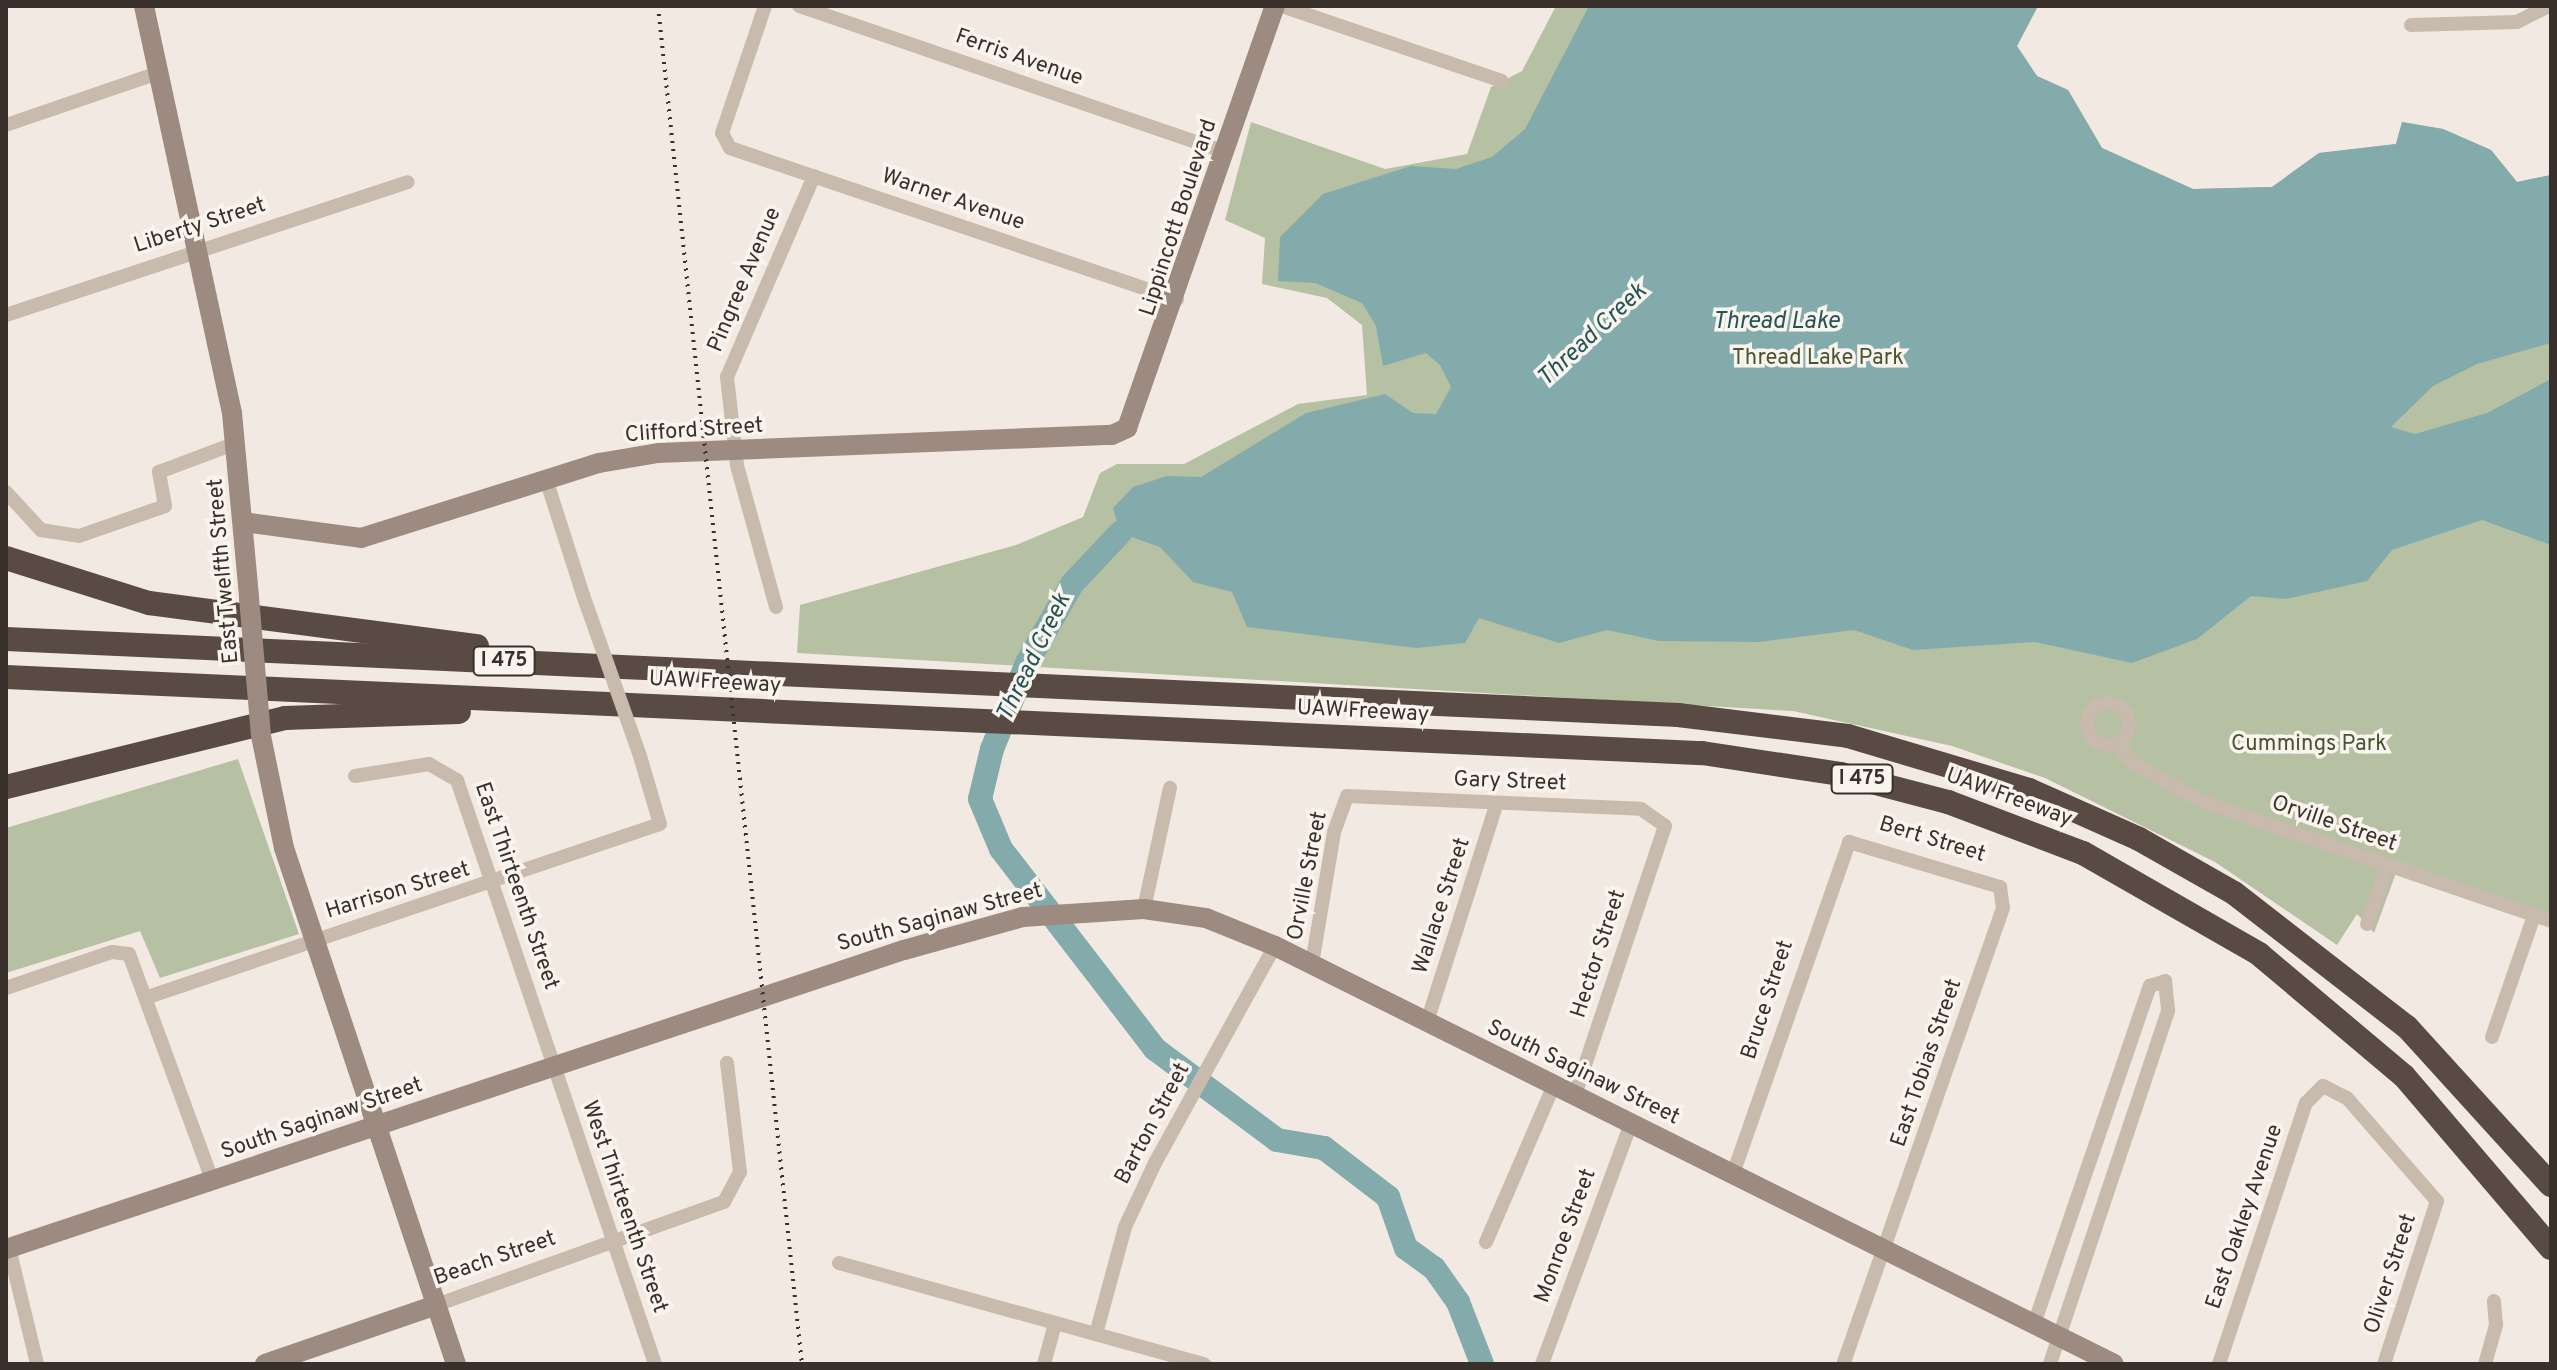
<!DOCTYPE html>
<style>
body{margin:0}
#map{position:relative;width:2557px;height:1370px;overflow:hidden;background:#f2eae2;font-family:Overpass,sans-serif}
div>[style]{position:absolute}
.green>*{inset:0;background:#b6c0a3}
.water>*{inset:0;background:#83abac}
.river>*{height:24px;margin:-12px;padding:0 12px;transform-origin:12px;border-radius:12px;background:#83abac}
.street>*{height:14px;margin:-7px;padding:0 7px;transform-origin:7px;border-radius:7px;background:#c9baae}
.street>.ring{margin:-7px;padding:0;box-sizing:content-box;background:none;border:14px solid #c9baae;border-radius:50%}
.secondary>*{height:20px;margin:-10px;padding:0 10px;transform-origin:10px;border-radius:10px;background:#9d8a80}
.highway>*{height:24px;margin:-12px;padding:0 12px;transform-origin:12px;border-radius:12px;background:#594a44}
.rail>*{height:4px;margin-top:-2px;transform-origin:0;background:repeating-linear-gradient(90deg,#39302c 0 2px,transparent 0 8px)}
.street-bridge>*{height:14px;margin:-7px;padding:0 7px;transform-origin:7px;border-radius:7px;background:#c9baae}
.secondary-bridge>*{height:20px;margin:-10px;padding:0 10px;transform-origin:10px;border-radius:10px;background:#9d8a80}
span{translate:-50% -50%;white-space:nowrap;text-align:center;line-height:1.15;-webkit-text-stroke:7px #f9f4ee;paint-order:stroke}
.shield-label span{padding:2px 6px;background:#f9f4ee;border:2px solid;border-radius:6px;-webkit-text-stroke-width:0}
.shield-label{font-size:20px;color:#39302c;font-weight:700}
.street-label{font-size:22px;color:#39302c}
.park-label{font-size:22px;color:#485532}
.water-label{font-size:24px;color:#255457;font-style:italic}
.frame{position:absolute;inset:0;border:8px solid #39302c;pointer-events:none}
</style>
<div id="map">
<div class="green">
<div style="clip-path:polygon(1556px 6px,2038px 6px,2017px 46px,2037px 76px,2068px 90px,2102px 148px,2193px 189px,2272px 187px,2319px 153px,2396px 144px,2402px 122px,2443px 129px,2491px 150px,2517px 182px,2551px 175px,2551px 914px,2400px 862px,2374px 933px,2357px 914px,2337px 945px,2215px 862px,2045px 778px,1952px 746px,1793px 711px,797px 653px,800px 605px,1016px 545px,1083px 517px,1100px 473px,1117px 464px,1184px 464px,1298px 404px,1367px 395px,1362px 325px,1327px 298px,1262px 284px,1265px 238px,1225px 220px,1251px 122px,1385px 169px,1467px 154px,1491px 87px,1522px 71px)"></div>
<div style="clip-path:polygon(238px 759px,299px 934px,160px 978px,140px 931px,6px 973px,6px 828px)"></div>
</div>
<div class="water">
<div style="clip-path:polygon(1589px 6px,2038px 6px,2017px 46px,2037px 76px,2068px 90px,2102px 148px,2193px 189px,2272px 187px,2319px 153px,2396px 144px,2402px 122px,2443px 129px,2491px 150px,2517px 182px,2551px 175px,2551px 343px,2477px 364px,2433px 386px,2391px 427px,2415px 434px,2487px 413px,2551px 379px,2551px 545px,2482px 520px,2392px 550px,2367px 581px,2286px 599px,2251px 596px,2197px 639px,2132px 663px,2035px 642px,1913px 650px,1854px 630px,1759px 642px,1659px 641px,1607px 630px,1559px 643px,1479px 618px,1465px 643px,1416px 648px,1247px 627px,1232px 592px,1193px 582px,1160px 547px,1120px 533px,1113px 508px,1133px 487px,1167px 476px,1201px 477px,1306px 413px,1385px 394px,1413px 413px,1436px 414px,1451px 387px,1440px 365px,1426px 353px,1383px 366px,1376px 326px,1362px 303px,1315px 283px,1278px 281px,1280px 237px,1323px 194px,1411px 166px,1456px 169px,1492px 157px,1525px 129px)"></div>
</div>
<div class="river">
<div style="left:1120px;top:533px;width:70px;rotate:133.3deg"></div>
<div style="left:1072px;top:584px;width:91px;rotate:119.7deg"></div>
<div style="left:1027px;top:663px;width:93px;rotate:112.1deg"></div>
<div style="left:992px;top:749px;width:51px;rotate:103.5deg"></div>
<div style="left:980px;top:799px;width:54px;rotate:67.2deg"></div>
<div style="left:1001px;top:849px;width:252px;rotate:52.4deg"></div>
<div style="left:1155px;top:1049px;width:152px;rotate:36.7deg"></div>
<div style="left:1277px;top:1140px;width:48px;rotate:9.7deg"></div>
<div style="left:1324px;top:1148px;width:81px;rotate:37.4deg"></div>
<div style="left:1388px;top:1197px;width:54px;rotate:70.6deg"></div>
<div style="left:1406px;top:1248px;width:34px;rotate:36deg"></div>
<div style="left:1434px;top:1268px;width:42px;rotate:54.8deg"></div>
<div style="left:1458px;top:1302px;width:66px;rotate:68.8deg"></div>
</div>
<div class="street">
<div style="left:765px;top:6px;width:134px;rotate:108.7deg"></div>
<div style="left:722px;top:133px;width:17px;rotate:62deg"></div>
<div style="left:730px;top:148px;width:472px;rotate:18.7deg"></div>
<div style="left:799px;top:6px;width:450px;rotate:18.9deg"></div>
<div style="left:1282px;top:6px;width:232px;rotate:18.8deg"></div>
<div style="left:2411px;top:25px;width:106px;rotate:-1.6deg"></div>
<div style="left:2517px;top:22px;width:36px;rotate:-27deg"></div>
<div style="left:6px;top:125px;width:161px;rotate:-18.9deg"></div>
<div style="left:6px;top:315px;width:423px;rotate:-18.3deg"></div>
<div style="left:546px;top:479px;width:122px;rotate:72.3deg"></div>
<div style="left:6px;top:492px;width:52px;rotate:47.4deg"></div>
<div style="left:41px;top:530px;width:38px;rotate:9deg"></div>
<div style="left:79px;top:536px;width:91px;rotate:-19.2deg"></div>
<div style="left:165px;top:506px;width:35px;rotate:-100deg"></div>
<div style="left:159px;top:472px;width:82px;rotate:-20.6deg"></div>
<div style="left:776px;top:607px;width:147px;rotate:-105.4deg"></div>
<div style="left:737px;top:465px;width:89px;rotate:-96.5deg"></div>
<div style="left:727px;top:377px;width:219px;rotate:-66.6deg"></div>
<div class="ring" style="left:2087px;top:703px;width:28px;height:28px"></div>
<div style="left:2117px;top:743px;width:26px;rotate:51deg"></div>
<div style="left:2133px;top:763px;width:78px;rotate:29.2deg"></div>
<div style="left:2201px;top:801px;width:370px;rotate:18.9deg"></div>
<div style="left:355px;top:776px;width:75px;rotate:-9.2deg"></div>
<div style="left:429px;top:764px;width:32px;rotate:30deg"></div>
<div style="left:457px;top:780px;width:617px;rotate:71.27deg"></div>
<div style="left:1144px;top:909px;width:124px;rotate:-77.9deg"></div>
<div style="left:2367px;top:924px;width:61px;rotate:-71deg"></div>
<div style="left:1312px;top:964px;width:134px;rotate:-80.5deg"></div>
<div style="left:1334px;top:832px;width:38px;rotate:-70deg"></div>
<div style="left:1347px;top:796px;width:294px;rotate:2.5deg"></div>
<div style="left:1641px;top:809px;width:29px;rotate:35deg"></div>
<div style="left:1665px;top:826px;width:284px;rotate:108.5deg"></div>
<div style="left:6px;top:988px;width:112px;rotate:-18.8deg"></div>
<div style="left:112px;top:952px;width:17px;rotate:7deg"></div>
<div style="left:129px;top:954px;width:243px;rotate:69.8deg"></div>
<div style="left:148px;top:997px;width:540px;rotate:-18.67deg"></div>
<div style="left:660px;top:824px;width:71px;rotate:-106.4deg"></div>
<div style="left:1427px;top:1022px;width:230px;rotate:-72.3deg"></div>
<div style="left:2492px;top:1037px;width:128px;rotate:-70.9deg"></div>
<div style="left:1733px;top:1174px;width:352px;rotate:-70.7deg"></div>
<div style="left:1849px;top:842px;width:158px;rotate:16.6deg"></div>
<div style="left:2000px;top:887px;width:21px;rotate:82deg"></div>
<div style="left:2003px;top:908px;width:483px;rotate:109.3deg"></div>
<div style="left:1486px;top:1242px;width:171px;rotate:-66.6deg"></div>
<div style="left:9px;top:1248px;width:119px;rotate:76.4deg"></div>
<div style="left:839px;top:1263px;width:379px;rotate:15.5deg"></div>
<div style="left:436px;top:1305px;width:306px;rotate:-19.7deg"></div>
<div style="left:724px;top:1202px;width:34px;rotate:-62deg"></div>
<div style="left:740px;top:1172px;width:110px;rotate:-96.8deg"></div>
<div style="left:2033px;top:1327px;width:361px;rotate:-71.1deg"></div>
<div style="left:2150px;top:986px;width:16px;rotate:-18deg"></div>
<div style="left:2165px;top:981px;width:30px;rotate:84deg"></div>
<div style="left:2168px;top:1011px;width:372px;rotate:108.5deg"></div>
<div style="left:1096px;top:1334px;width:111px;rotate:-74.8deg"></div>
<div style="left:1125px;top:1227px;width:71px;rotate:-64.9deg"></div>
<div style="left:1155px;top:1163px;width:248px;rotate:-61.1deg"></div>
<div style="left:1044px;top:1364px;width:41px;rotate:-74.6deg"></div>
<div style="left:1542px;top:1364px;width:256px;rotate:-69.7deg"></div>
<div style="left:2219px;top:1364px;width:275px;rotate:-71.6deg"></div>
<div style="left:2306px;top:1103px;width:24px;rotate:-45deg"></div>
<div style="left:2323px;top:1086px;width:27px;rotate:27deg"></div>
<div style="left:2347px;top:1098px;width:137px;rotate:48.9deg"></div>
<div style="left:2437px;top:1201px;width:171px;rotate:108deg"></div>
<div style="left:2485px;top:1364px;width:41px;rotate:-74.2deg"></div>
<div style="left:2496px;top:1325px;width:24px;rotate:-95deg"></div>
</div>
<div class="secondary">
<div style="left:144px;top:6px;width:416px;rotate:77.8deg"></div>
<div style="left:232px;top:413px;width:186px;rotate:84.7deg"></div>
<div style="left:243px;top:522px;width:119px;rotate:7.7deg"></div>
<div style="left:361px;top:538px;width:250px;rotate:-17.5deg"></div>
<div style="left:599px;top:463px;width:60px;rotate:-9.6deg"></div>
<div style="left:658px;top:453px;width:454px;rotate:-2.3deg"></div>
<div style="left:1112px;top:435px;width:17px;rotate:-25deg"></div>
<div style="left:1127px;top:428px;width:447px;rotate:-70.7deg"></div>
<div style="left:261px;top:736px;width:114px;rotate:78.4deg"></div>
<div style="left:284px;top:848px;width:544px;rotate:71.57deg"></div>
<div style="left:6px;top:1249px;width:946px;rotate:-18.42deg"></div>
<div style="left:904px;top:950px;width:123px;rotate:-15.5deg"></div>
<div style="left:1023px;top:917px;width:121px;rotate:-3.8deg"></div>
<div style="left:1144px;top:909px;width:63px;rotate:8.3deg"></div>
<div style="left:1206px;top:918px;width:74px;rotate:22.1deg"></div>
<div style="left:1275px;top:946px;width:937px;rotate:26.48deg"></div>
<div style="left:265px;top:1364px;width:181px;rotate:-19deg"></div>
</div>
<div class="highway">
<div style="left:6px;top:558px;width:150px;rotate:17.5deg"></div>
<div style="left:149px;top:603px;width:331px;rotate:7.5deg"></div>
<div style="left:6px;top:639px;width:1674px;rotate:2.6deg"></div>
<div style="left:1678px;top:715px;width:171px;rotate:7deg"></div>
<div style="left:1848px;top:736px;width:189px;rotate:16.6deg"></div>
<div style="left:2029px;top:790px;width:120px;rotate:24deg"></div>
<div style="left:2139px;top:839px;width:109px;rotate:29.6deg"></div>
<div style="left:2234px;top:893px;width:219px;rotate:37.8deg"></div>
<div style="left:2407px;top:1027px;width:214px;rotate:47.7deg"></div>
<div style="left:6px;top:677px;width:1698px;rotate:2.57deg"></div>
<div style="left:1702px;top:753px;width:141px;rotate:8.6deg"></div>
<div style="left:1841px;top:774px;width:111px;rotate:14.7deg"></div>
<div style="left:1948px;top:802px;width:144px;rotate:20.7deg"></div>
<div style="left:2083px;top:853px;width:203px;rotate:29.8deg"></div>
<div style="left:2259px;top:954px;width:189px;rotate:40.1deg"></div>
<div style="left:2404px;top:1076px;width:226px;rotate:49.5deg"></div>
<div style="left:6px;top:787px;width:287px;rotate:-13.9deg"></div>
<div style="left:285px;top:718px;width:174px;rotate:-2deg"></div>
</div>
<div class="rail">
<div style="left:658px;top:6px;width:1366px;rotate:83.95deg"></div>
</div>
<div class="street-bridge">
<div style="left:583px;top:595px;width:171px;rotate:70.5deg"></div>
</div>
<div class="secondary-bridge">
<div style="left:249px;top:598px;width:139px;rotate:85deg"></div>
</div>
<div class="shield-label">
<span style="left:504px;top:661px">I 475</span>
<span style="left:1862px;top:779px">I 475</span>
</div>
<div class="street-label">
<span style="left:1019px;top:58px;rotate:19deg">Ferris Avenue</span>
<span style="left:953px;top:200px;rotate:19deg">Warner Avenue</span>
<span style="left:1179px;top:218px;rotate:-72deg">Lippincott Boulevard</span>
<span style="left:200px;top:226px;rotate:-18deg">Liberty Street</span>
<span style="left:745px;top:280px;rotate:-67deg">Pingree Avenue</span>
<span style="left:694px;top:431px;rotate:-4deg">Clifford Street</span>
<span style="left:224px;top:571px;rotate:-95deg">East Twelfth Street</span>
<span style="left:715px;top:683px;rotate:3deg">UAW Freeway</span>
<span style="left:1363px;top:712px;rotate:3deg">UAW Freeway</span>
<span style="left:1510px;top:782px;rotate:2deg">Gary Street</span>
<span style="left:2009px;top:798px;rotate:20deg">UAW Freeway</span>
<span style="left:2334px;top:824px;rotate:19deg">Orville Street</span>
<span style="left:1932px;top:840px;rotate:17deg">Bert Street</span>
<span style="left:1308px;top:876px;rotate:-79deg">Orville Street</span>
<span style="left:516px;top:886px;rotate:71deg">East Thirteenth Street</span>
<span style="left:398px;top:891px;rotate:-17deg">Harrison Street</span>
<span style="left:1442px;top:906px;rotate:-72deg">Wallace Street</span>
<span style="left:940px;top:918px;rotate:-15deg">South Saginaw Street</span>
<span style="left:1599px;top:954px;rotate:-72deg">Hector Street</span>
<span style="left:1768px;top:1000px;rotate:-72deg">Bruce Street</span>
<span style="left:1927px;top:1063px;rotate:-71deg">East Tobias Street</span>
<span style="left:1583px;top:1073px;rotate:26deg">South Saginaw Street</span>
<span style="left:322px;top:1119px;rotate:-19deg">South Saginaw Street</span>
<span style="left:1153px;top:1124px;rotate:-62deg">Barton Street</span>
<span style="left:624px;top:1207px;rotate:71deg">West Thirteenth Street</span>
<span style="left:2245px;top:1217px;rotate:-71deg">East Oakley Avenue</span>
<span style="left:1566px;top:1236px;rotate:-70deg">Monroe Street</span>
<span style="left:495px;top:1259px;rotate:-19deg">Beach Street</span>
<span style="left:2391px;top:1274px;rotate:-72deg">Oliver Street</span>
</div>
<div class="park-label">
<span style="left:1818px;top:359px">Thread Lake Park</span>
<span style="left:2309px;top:745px">Cummings Park</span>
</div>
<div class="water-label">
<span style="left:1776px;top:323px">Thread Lake</span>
<span style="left:1593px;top:336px;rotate:-43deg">Thread Creek</span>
<span style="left:1035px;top:658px;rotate:-64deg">Thread Creek</span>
</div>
<div class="frame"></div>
</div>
